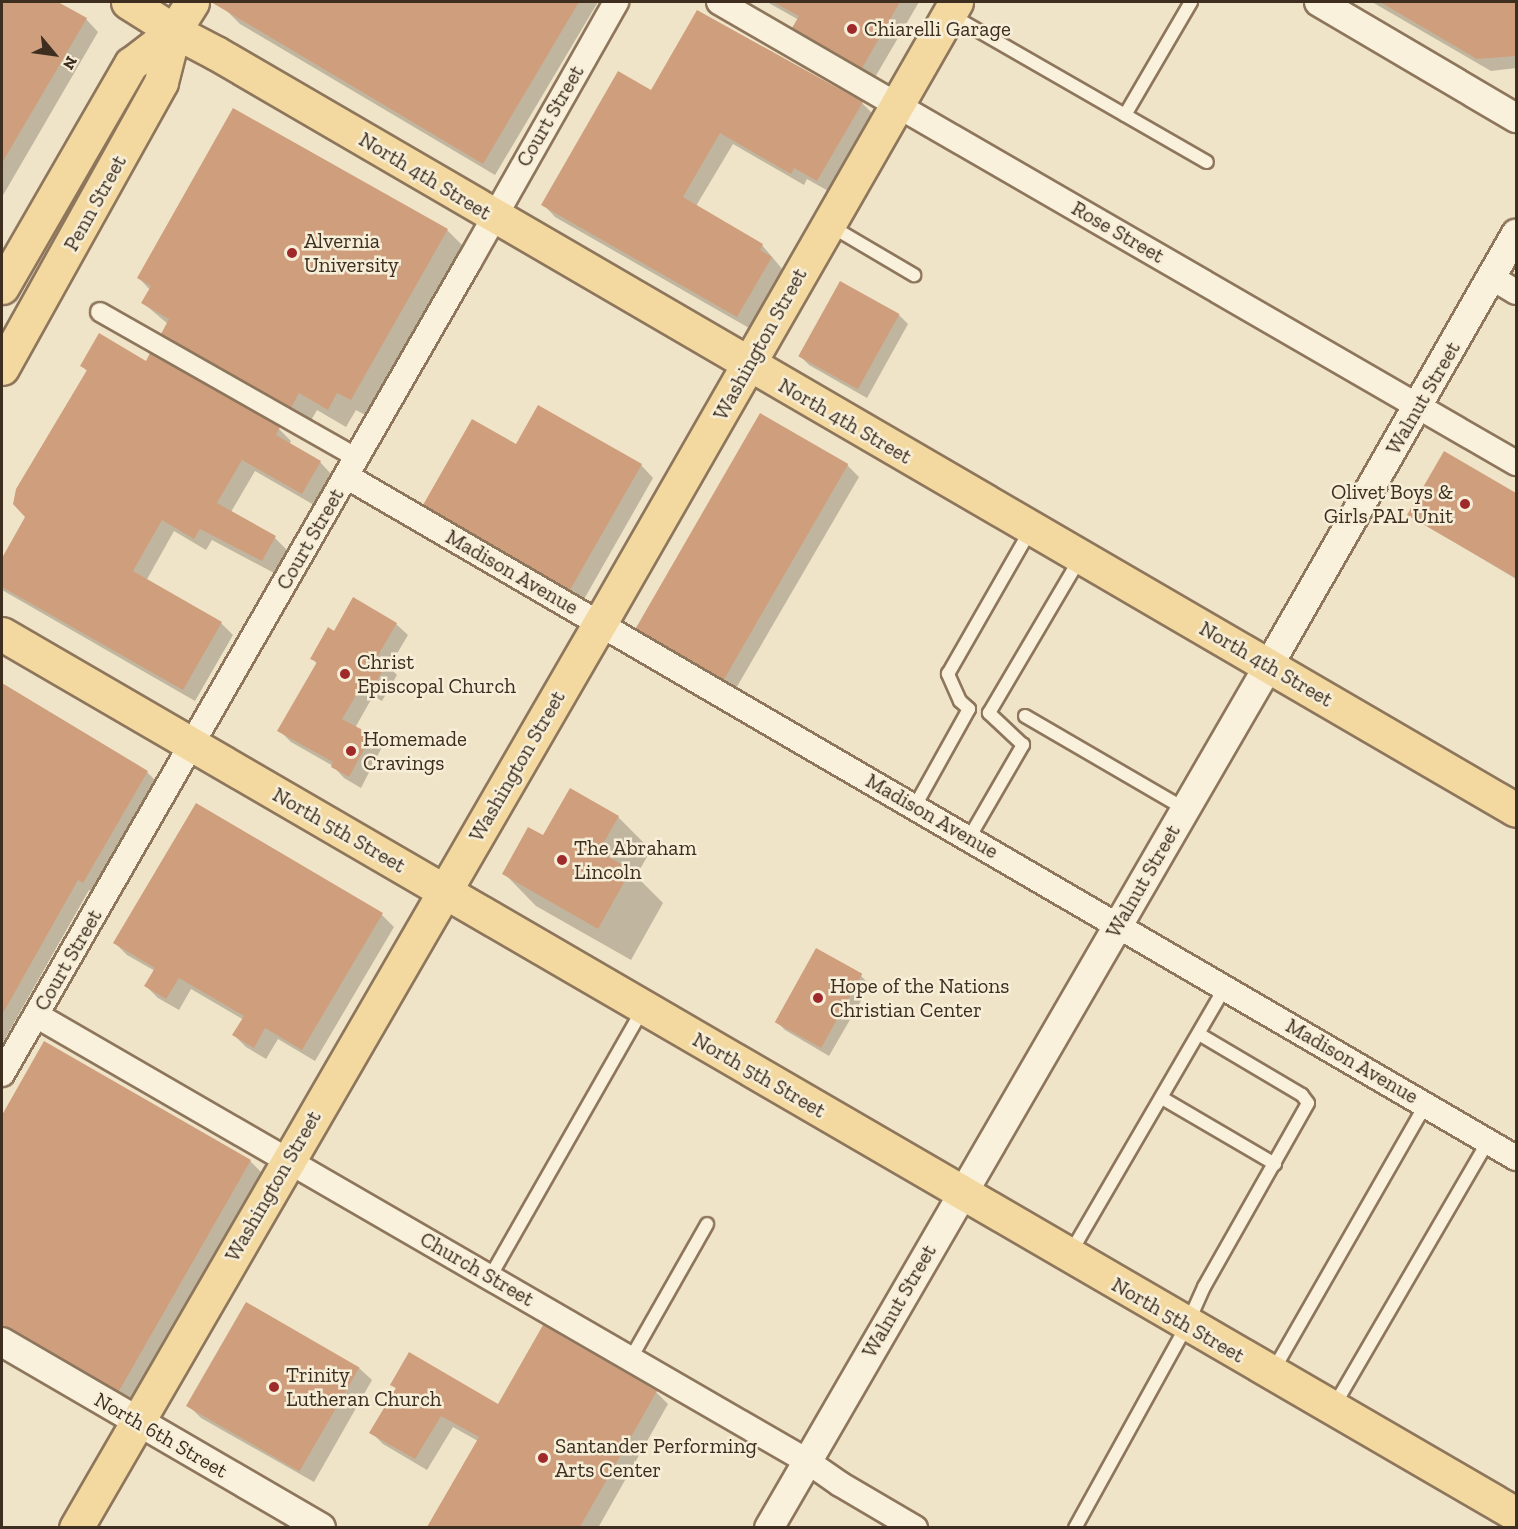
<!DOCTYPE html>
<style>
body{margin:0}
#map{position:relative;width:1518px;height:1529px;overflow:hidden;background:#f0e4c8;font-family:"Zilla Slab",serif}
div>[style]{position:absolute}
.shadow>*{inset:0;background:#0003}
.building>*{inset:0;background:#cf9f7d;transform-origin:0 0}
.roads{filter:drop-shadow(2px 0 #8d765c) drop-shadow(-2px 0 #8d765c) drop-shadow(0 2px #8d765c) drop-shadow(0 -2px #8d765c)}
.service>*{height:12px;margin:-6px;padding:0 6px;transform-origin:6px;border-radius:6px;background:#faf1dc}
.pedestrian>*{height:18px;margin:-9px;padding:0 9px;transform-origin:9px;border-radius:9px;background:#faf1dc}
.minor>*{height:24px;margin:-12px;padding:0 12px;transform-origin:12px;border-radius:12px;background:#faf1dc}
.tertiary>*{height:28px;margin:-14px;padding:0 14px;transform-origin:14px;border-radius:14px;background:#faf1dc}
.primary>*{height:33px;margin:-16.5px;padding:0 16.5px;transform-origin:16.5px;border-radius:16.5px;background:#f3d9a0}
.dots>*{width:16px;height:16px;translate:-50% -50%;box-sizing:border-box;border:3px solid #f7eed8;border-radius:50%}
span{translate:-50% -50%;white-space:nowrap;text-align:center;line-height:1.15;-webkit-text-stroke:5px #f7eed8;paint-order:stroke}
.poi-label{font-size:21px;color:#3d2e20}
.left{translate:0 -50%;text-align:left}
.right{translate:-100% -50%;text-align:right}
.street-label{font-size:21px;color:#3d2e20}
.frame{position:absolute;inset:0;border:3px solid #3d2e20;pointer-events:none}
.north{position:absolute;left:24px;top:24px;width:60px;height:60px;-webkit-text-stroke:4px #f7eed8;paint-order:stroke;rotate:119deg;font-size:16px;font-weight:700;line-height:24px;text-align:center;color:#3d2e20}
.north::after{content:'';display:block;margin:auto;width:21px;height:27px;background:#3d2e20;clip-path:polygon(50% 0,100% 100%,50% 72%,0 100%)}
</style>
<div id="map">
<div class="shadow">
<div style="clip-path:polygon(2px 2px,55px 2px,86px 19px,98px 32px,2px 197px)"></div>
<div style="clip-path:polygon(234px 2px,598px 2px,495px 175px,240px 24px,228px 12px)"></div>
<div style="clip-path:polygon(767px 2px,919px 2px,874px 79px,806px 40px,794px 28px,799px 20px)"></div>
<div style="clip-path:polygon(1372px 2px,1516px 2px,1516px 68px,1491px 71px)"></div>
<div style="clip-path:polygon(651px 92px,862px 103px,874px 115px,830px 192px,807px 179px,804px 185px,733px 144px,696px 206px,762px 245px,783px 270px,749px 328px,555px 217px,543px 204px)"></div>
<div style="clip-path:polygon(234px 110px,447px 230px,465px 248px,369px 417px,356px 410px,346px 427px,317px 410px,309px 424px,181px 351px,163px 334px,168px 324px,143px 303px,150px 290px,139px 278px)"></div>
<div style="clip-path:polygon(899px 315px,908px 324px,867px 398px,809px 365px,800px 356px)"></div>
<div style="clip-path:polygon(151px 356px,279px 429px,291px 441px,289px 445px,320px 462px,332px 475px,314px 505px,255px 471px,231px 512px,275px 538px,287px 550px,274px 573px,212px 540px,206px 550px,174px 531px,146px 581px,221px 623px,233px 635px,195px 701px,2px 590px,2px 561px,27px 517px,88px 372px,82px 366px,147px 363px)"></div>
<div style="clip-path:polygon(516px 446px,641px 465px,653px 478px,583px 601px,437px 516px,425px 504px)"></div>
<div style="clip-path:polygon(1444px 453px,1516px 494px,1516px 579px,1409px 515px)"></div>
<div style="clip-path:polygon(847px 465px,859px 477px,735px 690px,648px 639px,636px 627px)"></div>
<div style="clip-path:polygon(396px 624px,408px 635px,389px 667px,397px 675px,382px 701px,373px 696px,355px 728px,371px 736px,382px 747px,361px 788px,344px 778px,333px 766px,291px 742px,279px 730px,317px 664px,312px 658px,334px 633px)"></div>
<div style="clip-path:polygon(2px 685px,147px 772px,158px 783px,94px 893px,89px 890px,2px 1044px)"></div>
<div style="clip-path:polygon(618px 817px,651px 850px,636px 876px,663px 903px,631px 960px,536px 906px,504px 873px,543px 837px)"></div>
<div style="clip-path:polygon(382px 915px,394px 927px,315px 1061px,278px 1039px,266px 1059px,246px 1047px,234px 1035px,244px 1020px,191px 989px,179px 1010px,158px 998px,146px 986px,155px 971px,127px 955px,115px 943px)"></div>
<div style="clip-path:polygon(817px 950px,861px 976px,870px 985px,829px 1056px,785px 1030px,776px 1021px)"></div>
<div style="clip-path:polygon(45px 1043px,250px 1161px,263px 1174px,131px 1402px,2px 1330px,2px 1118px)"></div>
<div style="clip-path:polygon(246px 1304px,359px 1368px,372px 1380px,314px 1482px,201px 1418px,189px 1406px)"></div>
<div style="clip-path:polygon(392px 1385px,498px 1406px,656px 1392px,668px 1404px,598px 1528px,429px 1528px,478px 1441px,453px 1427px,427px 1470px,383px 1444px,371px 1432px,397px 1389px)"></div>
</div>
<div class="building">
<div style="clip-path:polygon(2px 2px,58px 2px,87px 18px,2px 163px)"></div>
<div style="clip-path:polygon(211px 2px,579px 2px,483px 164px)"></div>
<div style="clip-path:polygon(773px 2px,900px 2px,862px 68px,792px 28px,799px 16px)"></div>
<div style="clip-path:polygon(1380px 2px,1516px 2px,1516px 56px,1477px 59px)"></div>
<div style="clip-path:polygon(697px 10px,863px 102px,817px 181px,794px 168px,791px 174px,720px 133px,683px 197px,763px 244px,760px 250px,772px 257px,737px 317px,541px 205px,618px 71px,651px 90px)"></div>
<div style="clip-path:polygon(233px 108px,448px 229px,351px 400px,337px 393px,328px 410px,299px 393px,291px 408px,161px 334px,169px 319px,141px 303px,151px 286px,137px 278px)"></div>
<div style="left:840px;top:281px;width:68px;height:86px;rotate:29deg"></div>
<div style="clip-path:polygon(99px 333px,146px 361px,150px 353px,280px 427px,276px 435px,321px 461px,302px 494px,242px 460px,217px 503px,276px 536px,262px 561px,200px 529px,194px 539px,162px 520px,133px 571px,222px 622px,183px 690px,2px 587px,2px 558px,25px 517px,13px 504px,16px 489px,87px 370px,80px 366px)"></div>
<div style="clip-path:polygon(538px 405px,642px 464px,570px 590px,423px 505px,472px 419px,516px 444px)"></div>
<div style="left:760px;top:413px;width:102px;height:249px;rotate:30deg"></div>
<div style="clip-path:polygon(1444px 451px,1516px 493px,1516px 578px,1407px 515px)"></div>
<div style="clip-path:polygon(353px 597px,397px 623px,377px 657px,387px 663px,371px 691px,362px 685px,342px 719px,372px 735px,349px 777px,331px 767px,333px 762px,277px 731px,317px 662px,310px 659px,328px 627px,334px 631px)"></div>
<div style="clip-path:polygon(2px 683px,148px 771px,83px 883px,78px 880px,2px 1015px)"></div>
<div style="clip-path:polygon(570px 788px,619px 816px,599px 851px,631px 870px,598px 929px,502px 874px,528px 827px,543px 835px)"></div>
<div style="clip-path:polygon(196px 803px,383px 913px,302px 1050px,265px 1028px,254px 1048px,232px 1035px,244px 1016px,179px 978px,166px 999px,144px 986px,155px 968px,113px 943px)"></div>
<div style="left:816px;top:948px;width:53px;height:85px;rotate:29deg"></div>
<div style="clip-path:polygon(44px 1041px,251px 1160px,119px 1391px,10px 1328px,2px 1326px,2px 1115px)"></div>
<div style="left:246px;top:1302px;width:131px;height:120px;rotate:30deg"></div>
<div style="clip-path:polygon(543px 1325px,657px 1391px,580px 1527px,427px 1527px,479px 1437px,441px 1416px,415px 1459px,369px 1433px,396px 1388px,390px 1385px,409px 1352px,498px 1404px)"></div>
</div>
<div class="roads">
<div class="service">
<div style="left:951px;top:15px;width:295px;rotate:29.9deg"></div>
<div style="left:1125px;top:115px;width:131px;rotate:-59.7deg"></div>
<div style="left:829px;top:225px;width:99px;rotate:30.5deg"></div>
<div style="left:1025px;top:716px;width:185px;rotate:30.2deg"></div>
<div style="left:915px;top:806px;width:111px;rotate:-60.9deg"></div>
<div style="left:969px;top:709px;width:12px;rotate:-138deg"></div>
<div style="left:960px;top:701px;width:30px;rotate:-114deg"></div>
<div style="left:948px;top:674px;width:167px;rotate:-60.2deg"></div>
<div style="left:969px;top:838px;width:108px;rotate:-59.9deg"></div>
<div style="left:1023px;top:745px;width:47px;rotate:-136.7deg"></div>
<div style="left:989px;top:713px;width:181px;rotate:-59.5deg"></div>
<div style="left:1162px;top:1098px;width:131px;rotate:30.3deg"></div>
<div style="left:1071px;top:1252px;width:306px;rotate:-59.8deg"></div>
<div style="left:490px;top:1277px;width:309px;rotate:-60.3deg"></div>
<div style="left:631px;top:1358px;width:154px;rotate:-60.4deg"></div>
<div style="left:1273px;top:1371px;width:308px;rotate:-60.2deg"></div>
<div style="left:1334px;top:1406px;width:306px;rotate:-59.8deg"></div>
<div style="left:1075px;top:1528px;width:232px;rotate:-61.1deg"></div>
<div style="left:1187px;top:1325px;width:42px;rotate:-65.9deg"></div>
<div style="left:1204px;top:1287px;width:211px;rotate:-60.5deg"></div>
<div style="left:1308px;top:1103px;width:10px;rotate:-127deg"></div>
<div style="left:1302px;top:1095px;width:120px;rotate:-149.4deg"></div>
</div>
<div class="pedestrian">
<div style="left:100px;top:312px;width:296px;rotate:29.6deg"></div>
</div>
<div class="minor">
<div style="left:719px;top:2px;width:921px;rotate:30.05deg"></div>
<div style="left:1491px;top:277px;width:29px;rotate:31deg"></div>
<div style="left:346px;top:476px;width:1354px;rotate:30.24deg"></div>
<div style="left:36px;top:1015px;width:891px;rotate:30.05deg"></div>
<div style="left:807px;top:1461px;width:40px;rotate:34.9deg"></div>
<div style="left:840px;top:1484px;width:87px;rotate:30.4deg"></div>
<div style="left:2px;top:1074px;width:937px;rotate:-60.1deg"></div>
<div style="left:469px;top:262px;width:299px;rotate:-60.5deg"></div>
</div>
<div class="tertiary">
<div style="left:1319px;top:2px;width:229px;rotate:30.5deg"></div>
<div style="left:2px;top:1342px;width:369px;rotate:30.2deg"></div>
<div style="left:769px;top:1528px;width:997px;rotate:-59.91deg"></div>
<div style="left:1269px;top:665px;width:497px;rotate:-60.2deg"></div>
</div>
<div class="primary">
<div style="left:128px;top:2px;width:54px;rotate:32.2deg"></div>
<div style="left:174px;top:31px;width:47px;rotate:27.6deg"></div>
<div style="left:216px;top:53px;width:1504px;rotate:30.21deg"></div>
<div style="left:2px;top:287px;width:258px;rotate:-60deg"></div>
<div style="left:131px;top:64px;width:54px;rotate:-37.5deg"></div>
<div style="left:2px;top:368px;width:327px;rotate:-60.9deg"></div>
<div style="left:161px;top:82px;width:53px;rotate:-75.7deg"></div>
<div style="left:174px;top:31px;width:34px;rotate:-58deg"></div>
<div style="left:2px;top:634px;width:1751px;rotate:30.17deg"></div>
<div style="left:76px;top:1528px;width:1046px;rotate:-59.93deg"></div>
<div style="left:600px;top:623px;width:716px;rotate:-60.18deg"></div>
</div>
</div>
<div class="dots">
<div style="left:852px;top:29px;background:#9e2a2b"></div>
<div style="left:292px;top:253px;background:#9e2a2b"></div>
<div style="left:1465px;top:504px;background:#9e2a2b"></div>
<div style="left:345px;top:674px;background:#9e2a2b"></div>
<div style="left:351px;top:751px;background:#9e2a2b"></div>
<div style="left:562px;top:860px;background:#9e2a2b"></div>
<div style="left:818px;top:998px;background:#9e2a2b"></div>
<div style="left:274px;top:1387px;background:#9e2a2b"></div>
<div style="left:543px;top:1458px;background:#9e2a2b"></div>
</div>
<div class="poi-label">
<span class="left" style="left:864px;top:29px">Chiarelli Garage</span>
<span class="left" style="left:304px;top:253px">Alvernia<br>University</span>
<span class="right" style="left:1453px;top:504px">Olivet Boys &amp;<br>Girls PAL Unit</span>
<span class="left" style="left:357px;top:674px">Christ<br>Episcopal Church</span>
<span class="left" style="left:363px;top:751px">Homemade<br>Cravings</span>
<span class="left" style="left:574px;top:860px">The Abraham<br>Lincoln</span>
<span class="left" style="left:830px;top:998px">Hope of the Nations<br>Christian Center</span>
<span class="left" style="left:286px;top:1387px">Trinity<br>Lutheran Church</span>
<span class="left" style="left:555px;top:1458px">Santander Performing<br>Arts Center</span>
</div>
<div class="street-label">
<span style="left:550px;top:116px;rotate:-60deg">Court Street</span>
<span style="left:425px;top:176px;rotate:31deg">North 4th Street</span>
<span style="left:95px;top:203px;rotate:-61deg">Penn Street</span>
<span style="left:1118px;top:232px;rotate:30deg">Rose Street</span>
<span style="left:760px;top:344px;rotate:-61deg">Washington Street</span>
<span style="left:1423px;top:398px;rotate:-60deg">Walnut Street</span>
<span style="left:845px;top:421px;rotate:30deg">North 4th Street</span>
<span style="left:310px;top:539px;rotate:-60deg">Court Street</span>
<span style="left:512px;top:572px;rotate:30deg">Madison Avenue</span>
<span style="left:1266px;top:664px;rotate:30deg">North 4th Street</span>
<span style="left:517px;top:766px;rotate:-60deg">Washington Street</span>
<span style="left:932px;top:816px;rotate:30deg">Madison Avenue</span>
<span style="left:339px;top:830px;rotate:30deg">North 5th Street</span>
<span style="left:1143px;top:881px;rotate:-60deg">Walnut Street</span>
<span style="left:68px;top:960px;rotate:-60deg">Court Street</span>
<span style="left:1352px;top:1061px;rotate:30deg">Madison Avenue</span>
<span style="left:759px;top:1075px;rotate:30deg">North 5th Street</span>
<span style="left:273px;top:1186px;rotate:-60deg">Washington Street</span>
<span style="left:477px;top:1269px;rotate:30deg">Church Street</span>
<span style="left:899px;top:1301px;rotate:-60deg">Walnut Street</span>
<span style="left:1178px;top:1320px;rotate:30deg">North 5th Street</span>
<span style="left:161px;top:1435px;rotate:30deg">North 6th Street</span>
</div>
<div class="frame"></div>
<div class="north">N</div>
</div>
